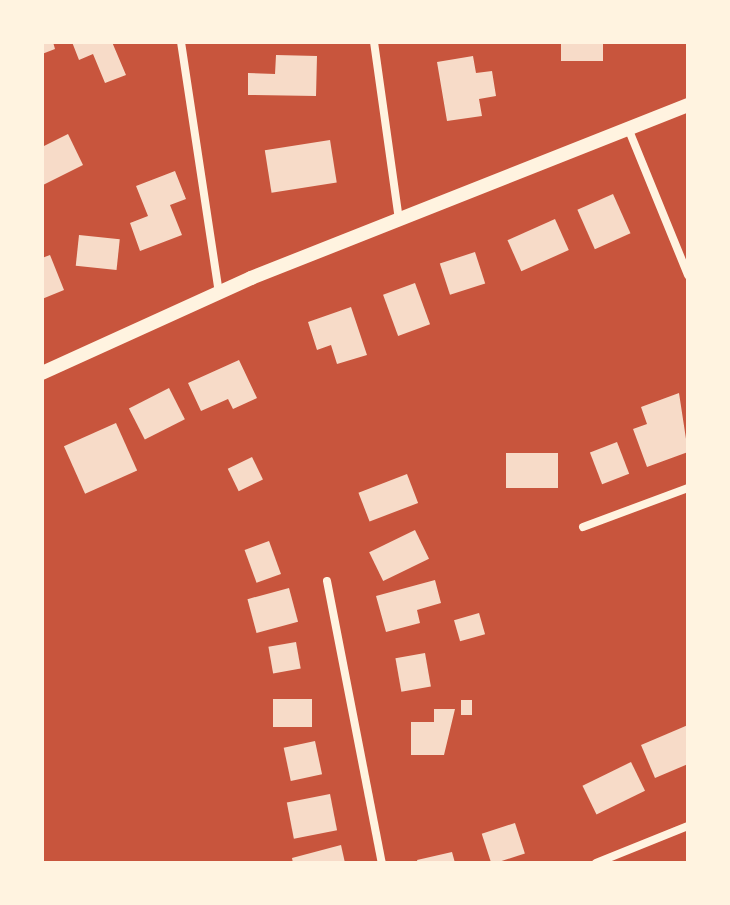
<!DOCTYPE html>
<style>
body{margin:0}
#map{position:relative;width:730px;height:905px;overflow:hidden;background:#c8553d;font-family:"PT Sans Narrow",sans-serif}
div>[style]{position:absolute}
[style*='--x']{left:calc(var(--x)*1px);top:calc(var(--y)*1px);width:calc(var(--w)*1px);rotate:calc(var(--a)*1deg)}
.building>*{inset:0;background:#f7dbc8;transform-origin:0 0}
.minor>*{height:8px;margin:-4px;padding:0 4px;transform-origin:4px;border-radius:4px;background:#fff3e0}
.tertiary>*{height:14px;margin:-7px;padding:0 7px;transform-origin:7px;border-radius:7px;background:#fff3e0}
span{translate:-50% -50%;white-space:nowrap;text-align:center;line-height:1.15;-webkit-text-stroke:7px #fff3e0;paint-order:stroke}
.frame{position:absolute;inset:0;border:44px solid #fff3e0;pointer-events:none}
</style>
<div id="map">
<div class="building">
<i style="clip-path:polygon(42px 42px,53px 42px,55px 49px,42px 54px)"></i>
<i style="clip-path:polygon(72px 42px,112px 42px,126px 75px,105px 83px,93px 54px,79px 60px)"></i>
<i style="left:561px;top:42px;width:42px;height:19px"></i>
<i style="clip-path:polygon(276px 55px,317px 56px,316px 96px,248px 95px,248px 73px,275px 74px)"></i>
<i style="clip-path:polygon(473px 56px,476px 73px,492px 71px,496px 96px,479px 99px,482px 116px,447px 121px,437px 62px)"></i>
<i style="clip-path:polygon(68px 134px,83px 165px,43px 185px,42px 147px)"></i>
<i style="left:330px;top:140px;width:43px;height:66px;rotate:81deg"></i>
<i style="clip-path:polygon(175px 171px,186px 199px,170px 205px,182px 235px,140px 251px,130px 223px,148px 216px,136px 186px)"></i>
<i style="left:613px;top:194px;width:43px;height:39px;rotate:66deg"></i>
<i style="left:555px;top:219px;width:34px;height:52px;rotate:66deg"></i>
<i style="left:79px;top:235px;width:41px;height:31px;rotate:6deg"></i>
<i style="left:475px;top:252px;width:33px;height:37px;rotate:72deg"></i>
<i style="clip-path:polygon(50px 255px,64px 290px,42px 299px,42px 258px)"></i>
<i style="left:415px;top:283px;width:44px;height:34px;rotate:70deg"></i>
<i style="clip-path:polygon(351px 307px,367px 355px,337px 364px,331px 345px,317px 350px,308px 322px)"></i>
<i style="clip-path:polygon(239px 360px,257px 398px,233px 409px,228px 399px,201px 411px,188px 383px)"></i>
<i style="left:169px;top:388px;width:35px;height:45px;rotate:63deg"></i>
<i style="clip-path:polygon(679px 393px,688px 452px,647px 467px,633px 429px,647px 424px,641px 407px)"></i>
<i style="left:116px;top:423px;width:52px;height:57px;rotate:66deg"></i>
<i style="left:617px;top:442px;width:34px;height:29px;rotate:69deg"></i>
<i style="left:506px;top:453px;width:52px;height:35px"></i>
<i style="left:252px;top:457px;width:25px;height:27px;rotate:64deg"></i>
<i style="left:407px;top:474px;width:31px;height:52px;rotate:69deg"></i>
<i style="left:415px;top:530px;width:32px;height:51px;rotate:64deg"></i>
<i style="left:269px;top:541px;width:35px;height:26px;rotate:70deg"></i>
<i style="clip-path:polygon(435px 580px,441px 603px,417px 610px,420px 623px,386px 632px,376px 596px)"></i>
<i style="left:289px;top:588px;width:35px;height:43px;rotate:75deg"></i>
<i style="left:479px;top:613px;width:22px;height:26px;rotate:74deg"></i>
<i style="left:296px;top:642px;width:27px;height:28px;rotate:80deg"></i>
<i style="left:425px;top:653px;width:34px;height:30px;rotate:80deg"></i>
<i style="left:273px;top:699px;width:39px;height:28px"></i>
<i style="left:461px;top:700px;width:11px;height:15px"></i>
<i style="clip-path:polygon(434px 709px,455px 709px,444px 755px,411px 755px,411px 722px,434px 722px)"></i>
<i style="clip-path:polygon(688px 725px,688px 764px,655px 778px,641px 745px)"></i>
<i style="left:315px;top:741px;width:34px;height:32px;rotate:78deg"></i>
<i style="left:631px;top:762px;width:32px;height:54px;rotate:64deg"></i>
<i style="left:330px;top:794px;width:37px;height:44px;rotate:79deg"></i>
<i style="left:515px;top:823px;width:32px;height:35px;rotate:72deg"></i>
<i style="clip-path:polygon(341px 845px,345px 863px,293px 863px,292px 858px)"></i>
<i style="clip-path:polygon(452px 852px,455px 863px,418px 863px,417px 860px)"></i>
</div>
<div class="minor">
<i style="--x:181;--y:42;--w:254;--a:81.4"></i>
<i style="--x:374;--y:42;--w:180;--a:82"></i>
<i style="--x:628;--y:128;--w:159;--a:67.8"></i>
<i style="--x:583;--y:527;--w:112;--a:-20.4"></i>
<i style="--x:327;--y:581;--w:287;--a:79"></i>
<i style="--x:596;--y:863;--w:99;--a:-21.9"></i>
</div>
<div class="tertiary">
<i style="--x:42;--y:373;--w:230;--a:-24.4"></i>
<i style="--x:251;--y:278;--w:470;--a:-21.6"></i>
</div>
<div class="frame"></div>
</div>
